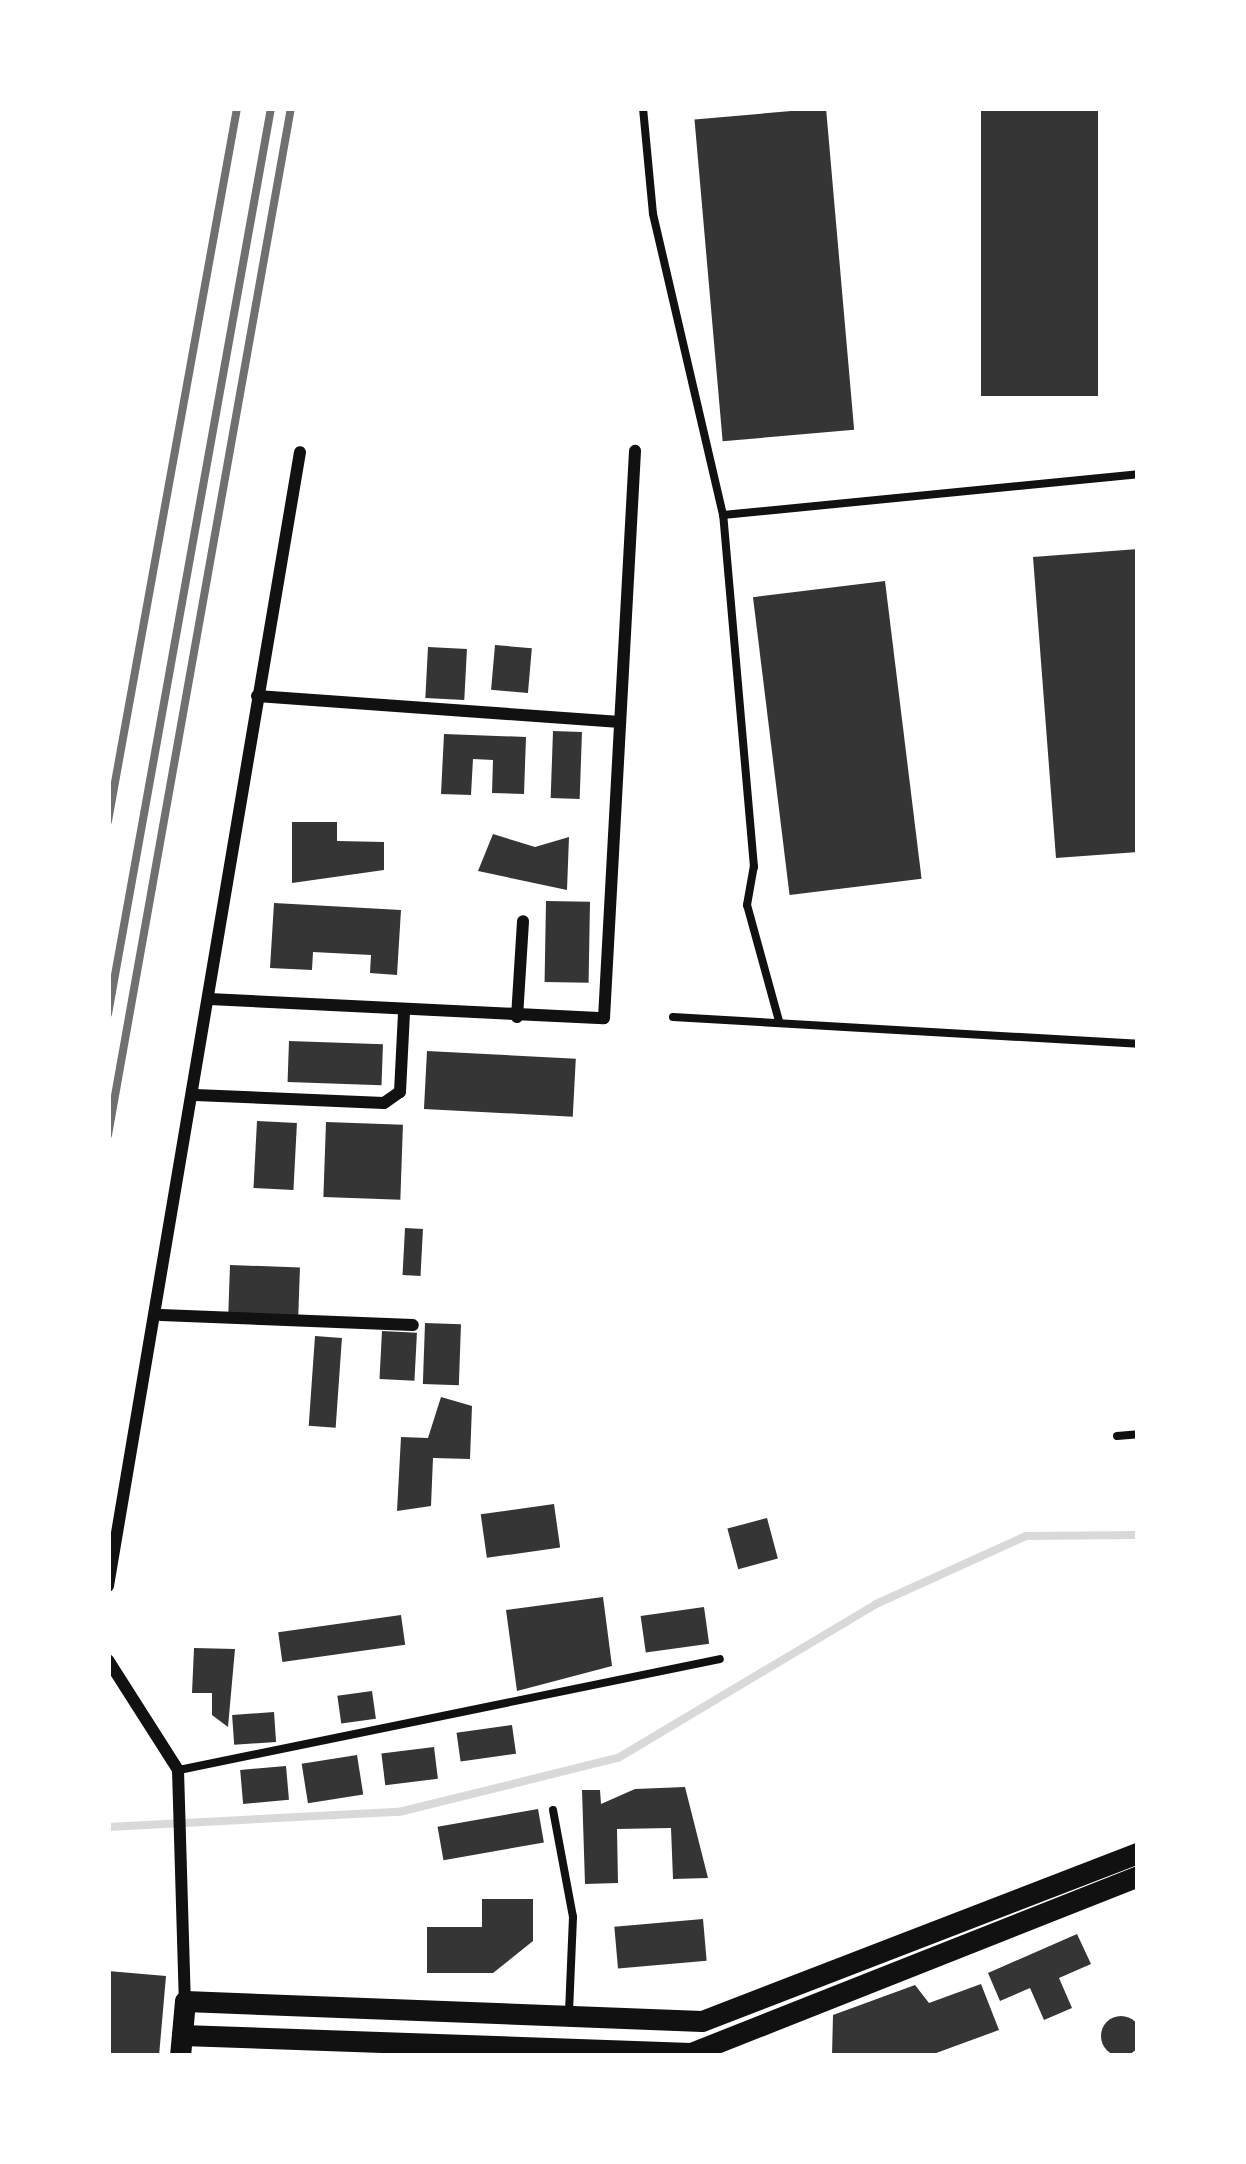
<!DOCTYPE html>
<style>
body{margin:0}
#map{position:relative;width:1246px;height:2164px;overflow:hidden;background:#fff;font-family:Figtree,sans-serif}
div>[style]{position:absolute}
[style*='--x']{left:calc(var(--x)*1px);top:calc(var(--y)*1px);width:calc(var(--w)*1px);rotate:calc(var(--a)*1deg)}
.stream>*{height:8px;margin:-4px;padding:0 4px;transform-origin:4px;border-radius:4px;background:#d9d9d9}
.building>*{inset:0;background:#353535;transform-origin:0 0}
.round{border-radius:50%}
.service>*{height:8px;margin:-4px;padding:0 4px;transform-origin:4px;border-radius:4px;background:#111}
.minor>*{height:12px;margin:-6px;padding:0 6px;transform-origin:6px;border-radius:6px;background:#111}
.secondary>*{height:21px;margin:-10.5px;padding:0 10.5px;transform-origin:10.5px;border-radius:10.5px;background:#111}
.rail>*{height:8px;margin:-4px;padding:0 4px;transform-origin:4px;border-radius:4px;background:#707070}
span{translate:-50% -50%;white-space:nowrap;text-align:center;line-height:1.15;-webkit-text-stroke:10px #fff;paint-order:stroke}
.frame{position:absolute;inset:0;border:111px solid #fff;pointer-events:none}
</style>
<div id="map">
<div class="stream">
<i style="--x:108;--y:1827;--w:291;--a:-3"></i>
<i style="--x:399;--y:1812;--w:226;--a:-13.9"></i>
<i style="--x:618;--y:1758;--w:300;--a:-30.8"></i>
<i style="--x:876;--y:1604;--w:165;--a:-24.4"></i>
<i style="--x:1026;--y:1536;--w:112;--a:-0.5"></i>
</div>
<div class="building">
<i style="left:826px;top:108px;width:323px;height:132px;rotate:85deg"></i>
<i style="left:981px;top:108px;width:117px;height:288px"></i>
<i style="clip-path:polygon(1138px 549px,1138px 852px,1056px 858px,1033px 557px)"></i>
<i style="left:885px;top:581px;width:300px;height:133px;rotate:83deg"></i>
<i style="left:495px;top:645px;width:37px;height:45px;rotate:5deg"></i>
<i style="left:428px;top:647px;width:39px;height:51px;rotate:3deg"></i>
<i style="left:553px;top:731px;width:29px;height:67px;rotate:2deg"></i>
<i style="clip-path:polygon(444px 734px,526px 737px,524px 794px,492px 793px,493px 760px,473px 759px,471px 795px,441px 794px)"></i>
<i style="clip-path:polygon(292px 822px,337px 822px,337px 841px,384px 842px,384px 870px,292px 883px)"></i>
<i style="clip-path:polygon(493px 834px,535px 847px,569px 837px,567px 890px,478px 871px)"></i>
<i style="left:546px;top:901px;width:44px;height:81px;rotate:1deg"></i>
<i style="clip-path:polygon(274px 903px,401px 910px,397px 975px,370px 973px,371px 955px,313px 952px,312px 970px,270px 968px)"></i>
<i style="left:289px;top:1041px;width:94px;height:41px;rotate:2deg"></i>
<i style="left:427px;top:1051px;width:149px;height:58px;rotate:3deg"></i>
<i style="left:257px;top:1121px;width:40px;height:67px;rotate:3deg"></i>
<i style="left:326px;top:1122px;width:77px;height:75px;rotate:2deg"></i>
<i style="left:405px;top:1228px;width:18px;height:47px;rotate:3deg"></i>
<i style="left:230px;top:1265px;width:70px;height:51px;rotate:2deg"></i>
<i style="left:425px;top:1323px;width:36px;height:61px;rotate:2deg"></i>
<i style="left:382px;top:1331px;width:35px;height:48px;rotate:3deg"></i>
<i style="left:315px;top:1336px;width:27px;height:90px;rotate:4deg"></i>
<i style="clip-path:polygon(441px 1397px,472px 1406px,470px 1459px,433px 1458px,431px 1506px,397px 1511px,401px 1437px,428px 1438px)"></i>
<i style="left:554px;top:1504px;width:44px;height:74px;rotate:82deg"></i>
<i style="left:767px;top:1518px;width:42px;height:41px;rotate:75deg"></i>
<i style="clip-path:polygon(603px 1597px,612px 1666px,517px 1691px,506px 1610px)"></i>
<i style="left:704px;top:1607px;width:37px;height:64px;rotate:82deg"></i>
<i style="left:401px;top:1615px;width:30px;height:124px;rotate:82deg"></i>
<i style="clip-path:polygon(194px 1648px,235px 1649px,228px 1727px,212px 1715px,212px 1693px,192px 1693px)"></i>
<i style="left:372px;top:1691px;width:28px;height:35px;rotate:82deg"></i>
<i style="left:274px;top:1712px;width:30px;height:42px;rotate:86deg"></i>
<i style="left:512px;top:1725px;width:29px;height:56px;rotate:82deg"></i>
<i style="left:434px;top:1747px;width:32px;height:53px;rotate:83deg"></i>
<i style="left:357px;top:1755px;width:40px;height:56px;rotate:81deg"></i>
<i style="left:286px;top:1766px;width:34px;height:46px;rotate:85deg"></i>
<i style="clip-path:polygon(685px 1787px,708px 1878px,673px 1879px,671px 1828px,617px 1829px,618px 1883px,585px 1884px,582px 1790px,600px 1790px,601px 1804px,635px 1789px)"></i>
<i style="left:538px;top:1809px;width:34px;height:102px;rotate:80deg"></i>
<i style="clip-path:polygon(482px 1899px,533px 1899px,533px 1941px,493px 1973px,427px 1973px,427px 1927px,482px 1927px)"></i>
<i style="left:703px;top:1919px;width:42px;height:89px;rotate:85deg"></i>
<i style="clip-path:polygon(1077px 1934px,1091px 1964px,1059px 1978px,1072px 2008px,1044px 2020px,1030px 1988px,1000px 2001px,988px 1973px)"></i>
<i style="clip-path:polygon(108px 1971px,166px 1976px,159px 2056px,108px 2056px)"></i>
<i style="clip-path:polygon(981px 1984px,999px 2030px,928px 2056px,832px 2056px,833px 2015px,915px 1985px,929px 2003px)"></i>
<i class="round" style="left:1101px;top:2016px;width:40px;height:40px"></i>
</div>
<div class="service">
<i style="--x:643;--y:108;--w:106;--a:84.6"></i>
<i style="--x:653;--y:214;--w:309;--a:76.9"></i>
<i style="--x:673;--y:1017;--w:466;--a:3.3"></i>
<i style="--x:779;--y:1021;--w:120;--a:-105.4"></i>
<i style="--x:747;--y:905;--w:39;--a:-80"></i>
<i style="--x:754;--y:867;--w:353;--a:-95"></i>
<i style="--x:723;--y:515;--w:417;--a:-5.6"></i>
<i style="--x:1117;--y:1436;--w:21;--a:-5"></i>
<i style="--x:179;--y:1770;--w:552;--a:-11.59"></i>
<i style="--x:553;--y:1810;--w:109;--a:79.4"></i>
<i style="--x:573;--y:1917;--w:96;--a:92.4"></i>
</div>
<div class="minor">
<i style="--x:257;--y:696;--w:364;--a:4.1"></i>
<i style="--x:209;--y:999;--w:395;--a:2.8"></i>
<i style="--x:604;--y:1018;--w:568;--a:-86.87"></i>
<i style="--x:517;--y:1017;--w:96;--a:-86.4"></i>
<i style="--x:195;--y:1095;--w:189;--a:2.4"></i>
<i style="--x:384;--y:1103;--w:19;--a:-35"></i>
<i style="--x:400;--y:1092;--w:80;--a:-87.1"></i>
<i style="--x:161;--y:1315;--w:252;--a:2.3"></i>
<i style="--x:108;--y:1586;--w:1150;--a:-80.39"></i>
<i style="--x:108;--y:1660;--w:130;--a:57.5"></i>
<i style="--x:178;--y:1770;--w:231;--a:88.3"></i>
</div>
<div class="secondary">
<i style="--x:182;--y:2035;--w:509;--a:2.03"></i>
<i style="--x:691;--y:2053;--w:481;--a:-21.6"></i>
<i style="--x:180;--y:2056;--w:55;--a:-84.8"></i>
<i style="--x:185;--y:2001;--w:517;--a:2.22"></i>
<i style="--x:702;--y:2021;--w:467;--a:-21.1"></i>
</div>
<div class="rail">
<i style="--x:108;--y:821;--w:725;--a:-79.74"></i>
<i style="--x:108;--y:1014;--w:921;--a:-79.8"></i>
<i style="--x:108;--y:1135;--w:1043;--a:-79.9"></i>
</div>
<div class="frame"></div>
</div>
